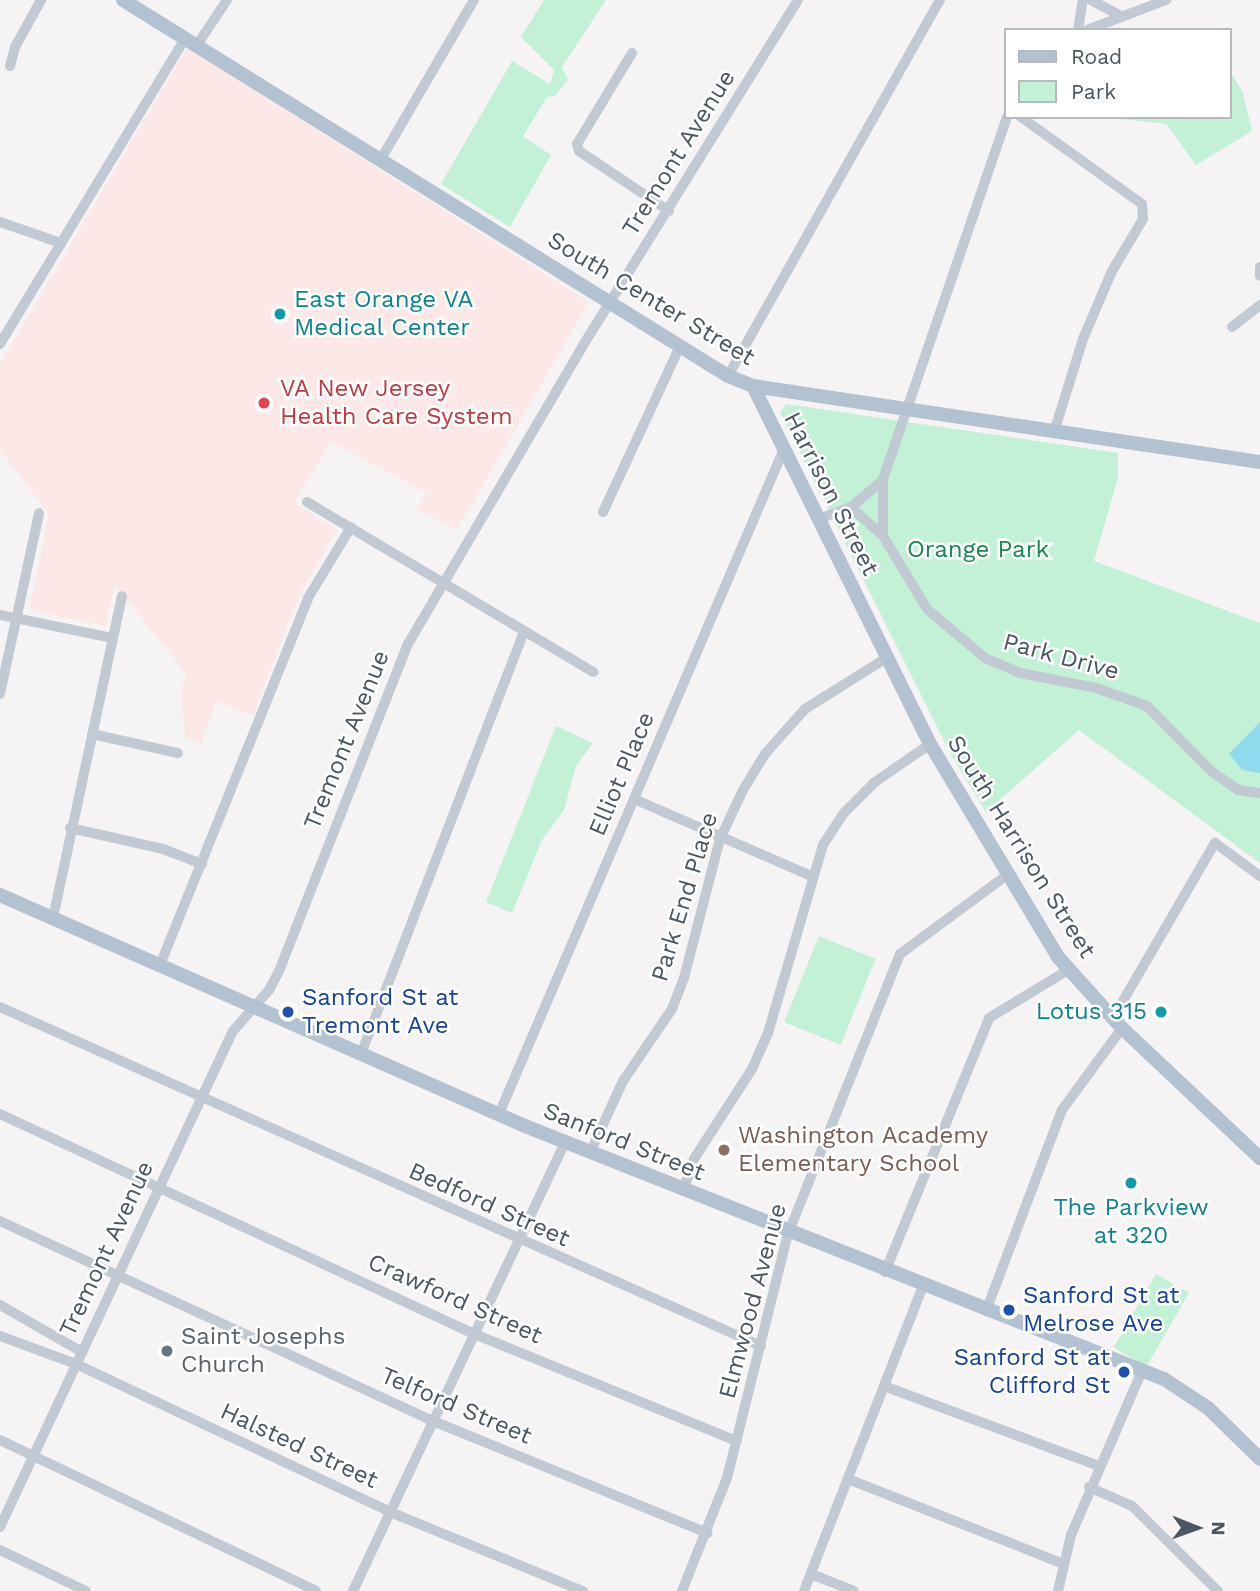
<!DOCTYPE html>
<style>
body{margin:0}
#map{position:relative;width:1260px;height:1591px;overflow:hidden;background:#f5f3f3;font-family:"Work Sans",sans-serif}
div>[style]{position:absolute}
[style*='--x']{left:calc(var(--x)*1px);top:calc(var(--y)*1px);width:calc(var(--w)*1px);rotate:calc(var(--a)*1deg)}
.medical>*{inset:0;background:#fce8e6}
.green>*{inset:0;background:#c3f1d5;transform-origin:0 0}
.water>*{inset:0;background:#90daee}
.minor>*{height:10px;margin:-5px;padding:0 5px;transform-origin:5px;border-radius:5px;background:#c1cad2}
.major>*{height:14px;margin:-7px;padding:0 7px;transform-origin:7px;border-radius:7px;background:#b3c2d1}
.dots>*{width:19px;height:19px;translate:-50% -50%;box-sizing:border-box;border:4px solid #fff;border-radius:50%}
span{translate:-50% -50%;white-space:nowrap;text-align:center;line-height:1.15;-webkit-text-stroke:5px #fff;paint-order:stroke}
.street-label{font-size:24px;color:#4a5661}
.culture-label{font-size:24px;color:#0d838f}
.left{translate:0 -50%;text-align:left}
.right{translate:-100% -50%;text-align:right}
.health-label{font-size:24px;color:#be3a42}
.park-label{font-size:24px;color:#17864f}
.transit-label{font-size:24px;color:#164399}
.education-label{font-size:24px;color:#785e54}
.worship-label{font-size:24px;color:#5b616d}
.legend{position:absolute;left:1004px;top:28px;width:228px;height:91px;box-sizing:border-box;background:#fff;border:2px solid #b7bbc0;margin:0;padding:9px 12px;list-style:none;font-size:21px;color:#4a5661}
.legend li{display:flex;align-items:center;gap:14px;height:35px}
.legend b{width:35px;border:2px solid #b7bbc0}
.north{position:absolute;left:1162px;top:1493px;width:70px;height:70px;-webkit-text-stroke:5px #fff;paint-order:stroke;rotate:91deg;font-size:19px;font-weight:700;line-height:28px;text-align:center;color:#4a5661}
.north::after{content:'';display:block;margin:auto;width:24px;height:32px;background:#4a5661;clip-path:polygon(50% 0,100% 100%,50% 72%,0 100%)}
</style>
<div id="map">
<div class="medical">
<i style="clip-path:polygon(187px 48px,589px 302px,457px 530px,416px 509px,427px 493px,331px 442px,294px 503px,337px 530px,299px 595px,253px 716px,216px 701px,201px 743px,185px 738px,181px 688px,187px 675px,115px 585px,105px 626px,29px 610px,49px 514px,0 450px,0 364px)"></i>
</div>
<div class="green">
<i style="clip-path:polygon(544px 0,606px 0,562px 67px,568px 80px,555px 96px,547px 97px,523px 136px,551px 155px,510px 227px,441px 184px,512px 61px,550px 84px,554px 70px,521px 37px)"></i>
<i style="clip-path:polygon(1230px 71px,1243px 93px,1252px 131px,1196px 165px,1166px 124px,1111px 118px,1230px 117px)"></i>
<i style="clip-path:polygon(786px 404px,1118px 453px,1118px 478px,1094px 561px,1260px 623px,1260px 863px,1079px 730px,986px 812px,950px 753px,780px 413px)"></i>
<i style="clip-path:polygon(556px 726px,593px 743px,576px 766px,564px 810px,542px 840px,512px 913px,486px 902px)"></i>
<i style="left:819px;top:936px;width:61px;height:93px;rotate:22deg"></i>
<i style="left:1156px;top:1274px;width:38px;height:85px;rotate:30deg"></i>
</div>
<div class="water">
<i style="clip-path:polygon(1260px 722px,1260px 773px,1242px 770px,1229px 754px)"></i>
</div>
<div class="minor">
<i style="--x:1091;--y:0;--w:34;--a:28"></i>
<i style="--x:1078;--y:30;--w:30;--a:-81"></i>
<i style="--x:1087;--y:30;--w:85;--a:-20.8"></i>
<i style="--x:197;--y:45;--w:54;--a:-56.3"></i>
<i style="--x:632;--y:53;--w:106;--a:121.1"></i>
<i style="--x:577;--y:144;--w:7;--a:74"></i>
<i style="--x:579;--y:151;--w:108;--a:33.7"></i>
<i style="--x:10;--y:66;--w:20;--a:-75"></i>
<i style="--x:15;--y:47;--w:54;--a:-61"></i>
<i style="--x:1007;--y:117;--w:384;--a:108.9"></i>
<i style="--x:883;--y:480;--w:56;--a:90"></i>
<i style="--x:883;--y:536;--w:85;--a:58.9"></i>
<i style="--x:927;--y:609;--w:76;--a:40.2"></i>
<i style="--x:985;--y:658;--w:38;--a:23"></i>
<i style="--x:1020;--y:673;--w:77;--a:11.2"></i>
<i style="--x:1096;--y:688;--w:54;--a:19.4"></i>
<i style="--x:1147;--y:706;--w:91;--a:45.4"></i>
<i style="--x:1211;--y:771;--w:33;--a:35"></i>
<i style="--x:1238;--y:790;--w:22;--a:8"></i>
<i style="--x:1021;--y:117;--w:149;--a:35.7"></i>
<i style="--x:1142;--y:204;--w:15;--a:86"></i>
<i style="--x:1143;--y:219;--w:61;--a:120.8"></i>
<i style="--x:1112;--y:271;--w:74;--a:113.1"></i>
<i style="--x:1083;--y:339;--w:94;--a:107.3"></i>
<i style="--x:381;--y:159;--w:184;--a:-59.7"></i>
<i style="--x:0;--y:222;--w:65;--a:19"></i>
<i style="--x:1260;--y:267;--w:9;--a:90"></i>
<i style="--x:1232;--y:327;--w:36;--a:-38"></i>
<i style="--x:0;--y:344;--w:358;--a:-58.8"></i>
<i style="--x:728;--y:376;--w:432;--a:-60.6"></i>
<i style="--x:307;--y:502;--w:333;--a:30.7"></i>
<i style="--x:851;--y:507;--w:43;--a:42.2"></i>
<i style="--x:603;--y:512;--w:183;--a:-65.1"></i>
<i style="--x:819;--y:519;--w:34;--a:-21"></i>
<i style="--x:851;--y:507;--w:42;--a:-40.2"></i>
<i style="--x:0;--y:615;--w:114;--a:11.6"></i>
<i style="--x:0;--y:694;--w:185;--a:-77.8"></i>
<i style="--x:92;--y:734;--w:88;--a:12.5"></i>
<i style="--x:634;--y:799;--w:193;--a:23.5"></i>
<i style="--x:70;--y:828;--w:95;--a:12.7"></i>
<i style="--x:163;--y:849;--w:42;--a:21"></i>
<i style="--x:53;--y:918;--w:329;--a:-77.9"></i>
<i style="--x:160;--y:965;--w:396;--a:-68"></i>
<i style="--x:308;--y:598;--w:83;--a:-58.8"></i>
<i style="--x:0;--y:1007;--w:833;--a:24.01"></i>
<i style="--x:1113;--y:1018;--w:203;--a:-59.8"></i>
<i style="--x:1215;--y:843;--w:56;--a:36.3"></i>
<i style="--x:361;--y:1054;--w:452;--a:-68.9"></i>
<i style="--x:0;--y:1114;--w:520;--a:24.89"></i>
<i style="--x:472;--y:1333;--w:286;--a:22.2"></i>
<i style="--x:499;--y:1114;--w:721;--a:-66.81"></i>
<i style="--x:590;--y:1153;--w:79;--a:-65.4"></i>
<i style="--x:623;--y:1081;--w:87;--a:-55.8"></i>
<i style="--x:672;--y:1009;--w:33;--a:-69"></i>
<i style="--x:684;--y:978;--w:144;--a:-75.5"></i>
<i style="--x:720;--y:839;--w:54;--a:-64.9"></i>
<i style="--x:743;--y:790;--w:42;--a:-58.6"></i>
<i style="--x:765;--y:754;--w:60;--a:-48.4"></i>
<i style="--x:805;--y:709;--w:98;--a:-32.1"></i>
<i style="--x:683;--y:1191;--w:34;--a:-71"></i>
<i style="--x:694;--y:1159;--w:107;--a:-57.2"></i>
<i style="--x:752;--y:1069;--w:39;--a:-66"></i>
<i style="--x:768;--y:1033;--w:196;--a:-73.7"></i>
<i style="--x:823;--y:845;--w:38;--a:-57"></i>
<i style="--x:844;--y:813;--w:44;--a:-45"></i>
<i style="--x:875;--y:782;--w:67;--a:-34.6"></i>
<i style="--x:0;--y:1221;--w:472;--a:24.8"></i>
<i style="--x:428;--y:1419;--w:302;--a:22.2"></i>
<i style="--x:885;--y:1272;--w:274;--a:-67.7"></i>
<i style="--x:989;--y:1018;--w:92;--a:-31.3"></i>
<i style="--x:0;--y:1305;--w:95;--a:29.8"></i>
<i style="--x:986;--y:1311;--w:215;--a:-69.3"></i>
<i style="--x:1062;--y:1110;--w:102;--a:-53.8"></i>
<i style="--x:0;--y:1336;--w:81;--a:20.2"></i>
<i style="--x:76;--y:1364;--w:347;--a:25.2"></i>
<i style="--x:390;--y:1512;--w:209;--a:22.3"></i>
<i style="--x:884;--y:1386;--w:229;--a:20.4"></i>
<i style="--x:0;--y:1440;--w:350;--a:25.5"></i>
<i style="--x:848;--y:1479;--w:232;--a:21.5"></i>
<i style="--x:1089;--y:1487;--w:47;--a:23.8"></i>
<i style="--x:1132;--y:1506;--w:121;--a:44.7"></i>
<i style="--x:0;--y:1527;--w:548;--a:-64.84"></i>
<i style="--x:233;--y:1031;--w:55;--a:-48.7"></i>
<i style="--x:269;--y:990;--w:21;--a:-62"></i>
<i style="--x:279;--y:971;--w:352;--a:-68.5"></i>
<i style="--x:408;--y:644;--w:344;--a:-59.6"></i>
<i style="--x:582;--y:347;--w:409;--a:-58.1"></i>
<i style="--x:0;--y:1550;--w:95;--a:25.5"></i>
<i style="--x:811;--y:1574;--w:46;--a:21.6"></i>
<i style="--x:353;--y:1591;--w:497;--a:-64.7"></i>
<i style="--x:682;--y:1591;--w:122;--a:-68.3"></i>
<i style="--x:727;--y:1478;--w:252;--a:-76"></i>
<i style="--x:788;--y:1234;--w:302;--a:-68.2"></i>
<i style="--x:900;--y:954;--w:133;--a:-36.4"></i>
<i style="--x:804;--y:1591;--w:327;--a:-68.7"></i>
<i style="--x:1058;--y:1591;--w:57;--a:-76.9"></i>
<i style="--x:1071;--y:1535;--w:179;--a:-66.6"></i>
</div>
<div class="major">
<i style="--x:123;--y:0;--w:712;--a:31.86"></i>
<i style="--x:728;--y:376;--w:27;--a:22"></i>
<i style="--x:753;--y:386;--w:513;--a:8.53"></i>
<i style="--x:753;--y:386;--w:399;--a:63.7"></i>
<i style="--x:930;--y:744;--w:249;--a:59"></i>
<i style="--x:1058;--y:957;--w:96;--a:48"></i>
<i style="--x:1122;--y:1028;--w:190;--a:43.3"></i>
<i style="--x:0;--y:895;--w:574;--a:23.75"></i>
<i style="--x:525;--y:1126;--w:687;--a:21.6"></i>
<i style="--x:1164;--y:1379;--w:53;--a:33.4"></i>
<i style="--x:1208;--y:1408;--w:73;--a:44.4"></i>
</div>
<div class="dots">
<i style="left:280px;top:314px;background:#0f9aa8"></i>
<i style="left:264px;top:403px;background:#e0444e"></i>
<i style="left:288px;top:1012px;background:#1a4fb4"></i>
<i style="left:1161px;top:1012px;background:#0f9aa8"></i>
<i style="left:724px;top:1150px;background:#8d6e63"></i>
<i style="left:1131px;top:1183px;background:#0f9aa8"></i>
<i style="left:1009px;top:1310px;background:#1a4fb4"></i>
<i style="left:167px;top:1351px;background:#6b7280"></i>
<i style="left:1124px;top:1372px;background:#1a4fb4"></i>
</div>
<div class="street-label">
<span style="left:679px;top:153px;rotate:-58deg">Tremont Avenue</span>
<span style="left:651px;top:299px;rotate:31deg">South Center Street</span>
<span style="left:831px;top:494px;rotate:63deg">Harrison Street</span>
<span style="left:1061px;top:657px;rotate:15deg">Park Drive</span>
<span style="left:347px;top:740px;rotate:-68deg">Tremont Avenue</span>
<span style="left:622px;top:774px;rotate:-67deg">Elliot Place</span>
<span style="left:1021px;top:847px;rotate:58deg">South Harrison Street</span>
<span style="left:685px;top:897px;rotate:-73deg">Park End Place</span>
<span style="left:624px;top:1142px;rotate:22deg">Sanford Street</span>
<span style="left:489px;top:1205px;rotate:24deg">Bedford Street</span>
<span style="left:107px;top:1249px;rotate:-65deg">Tremont Avenue</span>
<span style="left:455px;top:1299px;rotate:24deg">Crawford Street</span>
<span style="left:753px;top:1301px;rotate:-75deg">Elmwood Avenue</span>
<span style="left:456px;top:1406px;rotate:23deg">Telford Street</span>
<span style="left:299px;top:1446px;rotate:25deg">Halsted Street</span>
</div>
<div class="culture-label">
<span class="left" style="left:294px;top:314px">East Orange VA<br>Medical Center</span>
<span class="right" style="left:1147px;top:1012px">Lotus 315</span>
<span style="left:1131px;top:1222px">The Parkview<br>at 320</span>
</div>
<div class="health-label">
<span class="left" style="left:280px;top:403px">VA New Jersey<br>Health Care System</span>
</div>
<div class="park-label">
<span style="left:978px;top:550px">Orange Park</span>
</div>
<div class="transit-label">
<span class="left" style="left:302px;top:1012px">Sanford St at<br>Tremont Ave</span>
<span class="left" style="left:1023px;top:1310px">Sanford St at<br>Melrose Ave</span>
<span class="right" style="left:1110px;top:1372px">Sanford St at<br>Clifford St</span>
</div>
<div class="education-label">
<span class="left" style="left:738px;top:1150px">Washington Academy<br>Elementary School</span>
</div>
<div class="worship-label">
<span class="left" style="left:181px;top:1351px">Saint Josephs<br>Church</span>
</div>
<ul class="legend">
<li><b style="height:9px;background:#b3c2d1"></b>Road</li>
<li><b style="height:19px;background:#c3f1d5"></b>Park</li>
</ul>
<div class="north">N</div>
</div>
